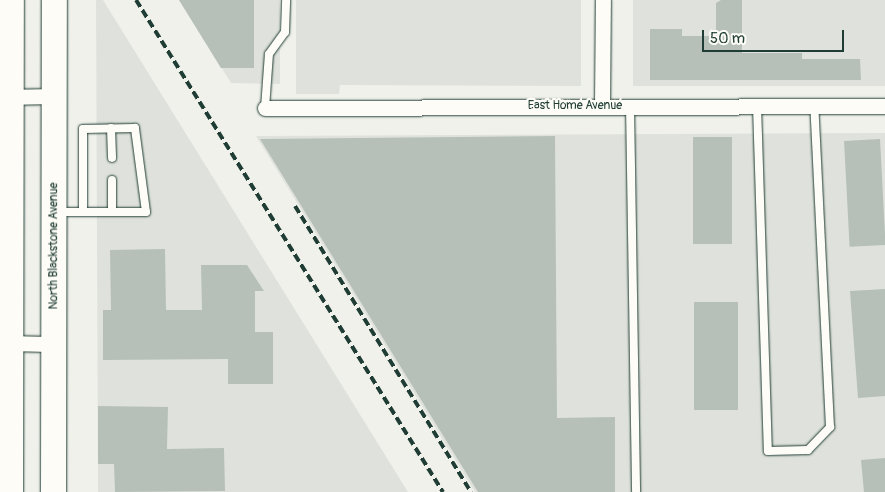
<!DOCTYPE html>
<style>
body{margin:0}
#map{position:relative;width:885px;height:492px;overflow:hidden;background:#f0f1eb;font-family:Pangolin,sans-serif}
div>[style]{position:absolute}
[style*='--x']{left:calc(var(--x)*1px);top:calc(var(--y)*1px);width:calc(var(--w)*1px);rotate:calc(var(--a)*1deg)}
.built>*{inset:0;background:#dfe2dc;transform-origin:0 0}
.building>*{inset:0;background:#b6bfb8;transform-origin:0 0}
.roads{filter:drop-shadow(0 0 1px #1f3d34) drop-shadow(0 0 1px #1f3d34)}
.service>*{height:8px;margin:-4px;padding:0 4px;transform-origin:4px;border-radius:4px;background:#fdfcf7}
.minor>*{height:15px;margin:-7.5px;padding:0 7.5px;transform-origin:7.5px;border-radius:7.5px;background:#fdfcf7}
.primary>*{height:25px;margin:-12.5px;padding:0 12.5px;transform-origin:12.5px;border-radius:12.5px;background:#fdfcf7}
.rail>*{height:4px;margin-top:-2px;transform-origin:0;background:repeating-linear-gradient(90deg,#1f3d34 0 8px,transparent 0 12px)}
span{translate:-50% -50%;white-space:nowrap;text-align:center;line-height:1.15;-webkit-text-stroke:4.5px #fdfcf7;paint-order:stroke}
.street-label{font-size:12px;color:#1f3d34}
.scale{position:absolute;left:702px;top:30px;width:142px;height:22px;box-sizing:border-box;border:2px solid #1f3d34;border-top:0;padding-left:6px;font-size:15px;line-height:18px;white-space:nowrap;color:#1f3d34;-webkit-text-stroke:4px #fdfcf7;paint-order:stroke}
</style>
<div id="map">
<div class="built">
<i style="clip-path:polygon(96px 0,103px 0,408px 492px,98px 492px)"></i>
<i style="clip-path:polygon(179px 0,280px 0,280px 84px,231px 83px)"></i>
<i style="clip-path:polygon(296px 0,581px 0,581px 86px,340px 85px,339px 94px,296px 94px)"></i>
<i style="left:633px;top:0;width:252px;height:86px"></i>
<i style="clip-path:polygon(885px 133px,885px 492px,475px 492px,256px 136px)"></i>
</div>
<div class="building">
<i style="clip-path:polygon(179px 0,254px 0,254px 68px,221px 68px)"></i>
<i style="clip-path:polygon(721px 0,742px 0,742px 53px,802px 53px,802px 59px,860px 59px,861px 80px,650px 80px,650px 29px,682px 29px,682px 36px,716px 36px,716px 3px)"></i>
<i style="clip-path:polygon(555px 136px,557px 418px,615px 417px,615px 492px,478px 492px,260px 139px)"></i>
<i style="left:732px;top:137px;width:107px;height:39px;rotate:90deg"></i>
<i style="left:880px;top:139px;width:106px;height:36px;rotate:87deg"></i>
<i style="clip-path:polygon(165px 249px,166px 310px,202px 310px,201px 265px,247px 265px,264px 291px,255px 291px,255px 332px,273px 332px,273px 384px,228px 384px,228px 359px,103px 360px,103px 310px,111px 310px,110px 250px)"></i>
<i style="clip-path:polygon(885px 289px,885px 396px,858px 398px,850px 291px)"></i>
<i style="left:694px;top:302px;width:44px;height:108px"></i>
<i style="clip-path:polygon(98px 406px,168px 407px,167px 449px,224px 448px,225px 491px,115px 492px,114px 464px,98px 464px)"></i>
<i style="clip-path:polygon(885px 458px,885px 492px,864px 492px,861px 460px)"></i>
</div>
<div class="roads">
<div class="service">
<i style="--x:630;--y:105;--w:387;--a:89.1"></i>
<i style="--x:757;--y:105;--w:346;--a:88.2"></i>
<i style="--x:768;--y:451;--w:40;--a:-1.4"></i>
<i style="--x:808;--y:450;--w:32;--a:-46"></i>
<i style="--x:830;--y:427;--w:323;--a:-92.8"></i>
<i style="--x:265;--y:108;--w:54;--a:-85.8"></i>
<i style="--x:269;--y:54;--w:27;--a:-54"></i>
<i style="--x:285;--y:32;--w:32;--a:-88"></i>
<i style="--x:111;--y:128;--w:30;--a:88"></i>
<i style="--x:112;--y:180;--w:32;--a:90"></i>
<i style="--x:56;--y:212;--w:90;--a:0"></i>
<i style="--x:146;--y:212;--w:85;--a:-97.5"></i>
<i style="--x:135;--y:128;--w:52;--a:178.9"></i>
<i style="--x:83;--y:129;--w:83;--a:90"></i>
</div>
<div class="minor">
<i style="--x:4;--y:97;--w:50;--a:-1.1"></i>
<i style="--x:602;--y:105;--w:105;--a:-89.5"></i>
<i style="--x:265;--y:108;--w:620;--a:-0.18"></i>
<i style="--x:4;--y:343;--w:49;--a:1.2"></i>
</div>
<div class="primary">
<i style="--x:10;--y:492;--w:492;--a:-89.9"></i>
<i style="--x:53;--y:492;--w:492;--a:-89.9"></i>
</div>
</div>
<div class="rail">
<i style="--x:136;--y:0;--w:580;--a:58.04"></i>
<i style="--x:295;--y:206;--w:336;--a:58.4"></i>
</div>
<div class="street-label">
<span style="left:575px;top:106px">East Home Avenue</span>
<span style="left:54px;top:246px;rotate:-90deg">North Blackstone Avenue</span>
</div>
<div class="scale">50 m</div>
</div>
